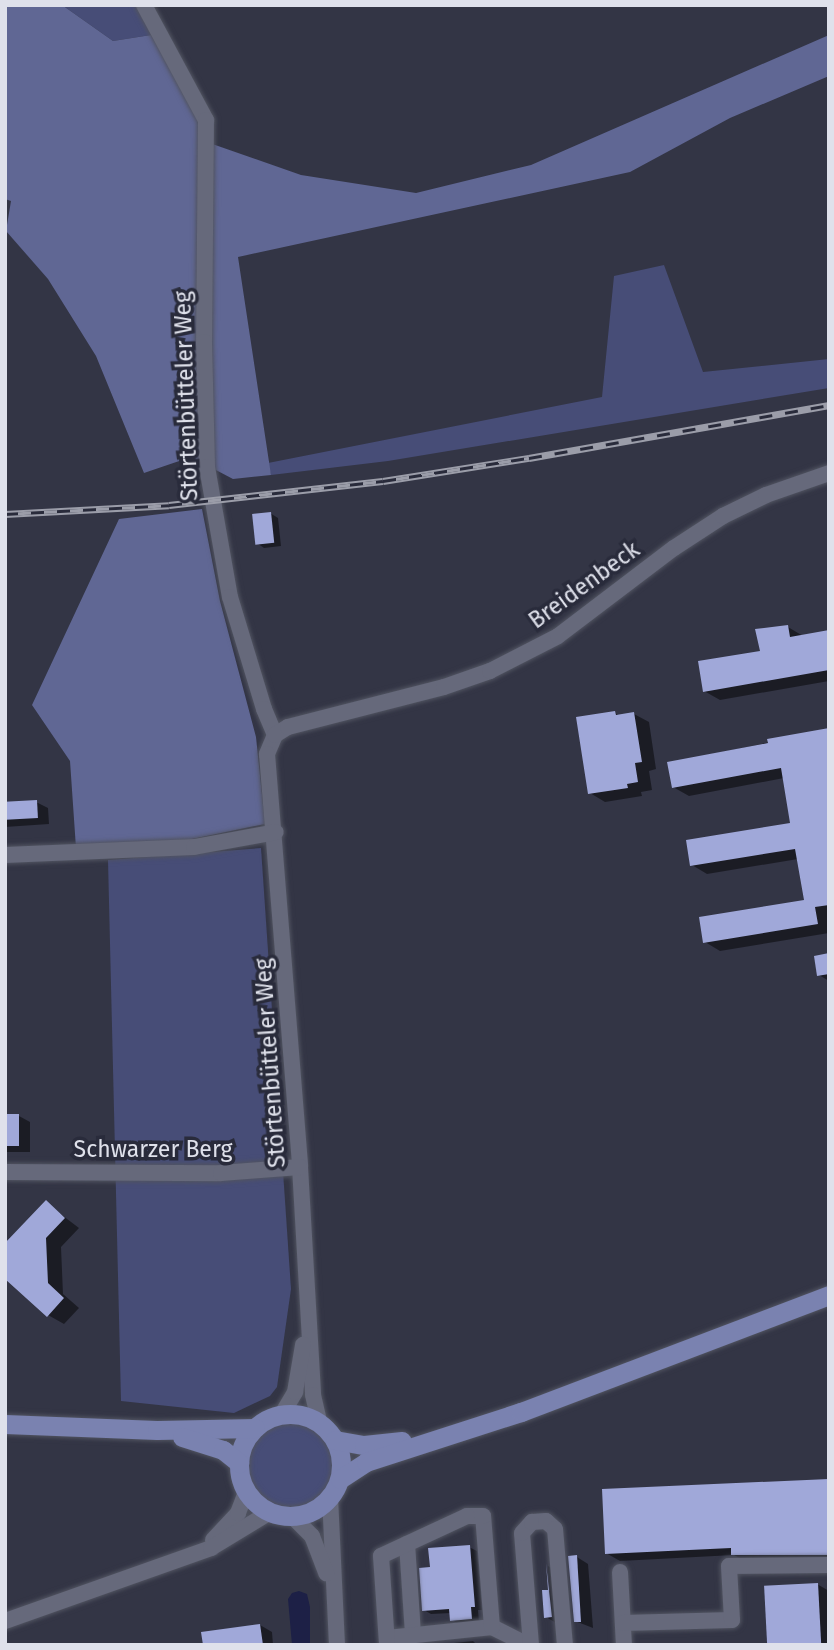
<!DOCTYPE html>
<meta charset="utf-8">
<style>
body{margin:0}
#map{position:relative;width:834px;height:1650px;overflow:hidden;background:#333545;font-family:"Fira Sans",sans-serif}
div>[style]{position:absolute}
[style*='--x']{left:calc(var(--x)*1px);top:calc(var(--y)*1px);width:calc(var(--w)*1px);rotate:calc(var(--a)*1deg)}
.green>*{inset:0;background:#474d77}
.round{border-radius:50%}
.forest>*{inset:0;background:#606794}
.water>*{inset:0;background:#1d2046}
.shadow>*{inset:0;background:#0007}
.building>*{inset:0;background:#a0a8d9;transform-origin:0 0}
.roads{filter:drop-shadow(0 0 2px #515461) drop-shadow(0 0 2px #515461)}
.minor>*{height:16px;margin:-8px;padding:0 8px;transform-origin:8px;border-radius:8px;background:#66697b}
.major>*{height:19px;margin:-9.5px;padding:0 9.5px;transform-origin:9.5px;border-radius:9.5px;background:#7a82b0}
.major>.ring{margin:-9.5px;padding:0;box-sizing:content-box;background:none;border:19px solid #7a82b0;border-radius:50%}
.rail>*{height:7px;margin-top:-3.5px;transform-origin:0;background:repeating-linear-gradient(90deg,#292b3b 0 13px,#9b9da9 0 26px);box-sizing:border-box;border-block:2px solid #9b9da9}
span{translate:-50% -50%;white-space:nowrap;text-align:center;line-height:1.15;-webkit-text-stroke:7px #292b3b;paint-order:stroke}
.street-label{font-size:23px;color:#dfe1eb}
.frame{position:absolute;inset:0;border:7px solid #dfe1eb;pointer-events:none}
</style>
<div id="map">
<div class="green">
<i style="clip-path:polygon(62px 5px,135px 5px,151px 35px,113px 41px)"></i>
<i style="clip-path:polygon(664px 265px,703px 372px,829px 359px,829px 388px,388px 461px,271px 475px,268px 463px,602px 397px,614px 276px)"></i>
<i style="clip-path:polygon(261px 848px,291px 1289px,277px 1387px,270px 1396px,234px 1413px,121px 1401px,108px 860px)"></i>
<i class="round" style="left:246px;top:1421px;width:88px;height:88px"></i>
</div>
<div class="forest">
<i style="clip-path:polygon(5px 5px,62px 5px,113px 41px,151px 35px,199px 120px,198px 139px,301px 175px,416px 193px,531px 165px,829px 35px,829px 76px,730px 118px,630px 172px,238px 257px,271px 475px,233px 479px,191px 457px,144px 473px,96px 356px,48px 279px,6px 231px,11px 201px,5px 199px)"></i>
<i style="clip-path:polygon(202px 509px,220px 601px,256px 737px,265px 824px,192px 839px,76px 848px,70px 761px,32px 705px,119px 519px)"></i>
</div>
<div class="water">
<i style="clip-path:polygon(299px 1591px,307px 1594px,310px 1607px,310px 1645px,292px 1645px,288px 1599px,292px 1593px)"></i>
</div>
<div class="shadow">
<i style="clip-path:polygon(270px 513px,278px 518px,281px 546px,264px 548px,257px 543px)"></i>
<i style="clip-path:polygon(788px 627px,803px 636px,829px 632px,829px 681px,720px 700px,704px 691px,762px 652px)"></i>
<i style="clip-path:polygon(615px 713px,620px 716px,634px 714px,649px 722px,656px 769px,649px 771px,652px 790px,641px 792px,642px 796px,605px 802px,590px 793px)"></i>
<i style="clip-path:polygon(829px 730px,829px 933px,720px 951px,705px 942px,806px 902px,798px 859px,707px 874px,692px 865px,792px 824px,784px 778px,689px 796px,673px 787px,669px 763px)"></i>
<i style="clip-path:polygon(36px 802px,48px 808px,49px 824px,5px 827px,5px 804px)"></i>
<i style="clip-path:polygon(829px 955px,829px 981px,819px 975px)"></i>
<i style="clip-path:polygon(5px 1115px,19px 1116px,30px 1122px,30px 1152px,5px 1152px)"></i>
<i style="clip-path:polygon(46px 1203px,79px 1228px,61px 1247px,63px 1294px,79px 1308px,64px 1324px,48px 1315px,5px 1276px)"></i>
<i style="clip-path:polygon(829px 1480px,829px 1562px,747px 1562px,734px 1555px,620px 1561px,606px 1553px)"></i>
<i style="clip-path:polygon(469px 1547px,477px 1551px,482px 1610px,478px 1610px,479px 1622px,459px 1624px,452px 1620px,451px 1613px,431px 1614px,424px 1610px,432px 1569px)"></i>
<i style="clip-path:polygon(577px 1557px,588px 1564px,593px 1628px,575px 1621px)"></i>
<i style="clip-path:polygon(548px 1566px,558px 1572px,558px 1624px,546px 1617px,544px 1592px,550px 1591px)"></i>
<i style="clip-path:polygon(817px 1584px,829px 1591px,829px 1645px,769px 1645px)"></i>
<i style="clip-path:polygon(260px 1625px,272px 1632px,273px 1645px,205px 1645px)"></i>
<i style="clip-path:polygon(473px 1641px,477px 1645px,454px 1645px,454px 1643px)"></i>
</div>
<div class="building">
<i style="left:271px;top:512px;width:31px;height:19px;rotate:84deg"></i>
<i style="clip-path:polygon(788px 625px,790px 637px,829px 630px,829px 670px,703px 692px,698px 661px,760px 651px,755px 629px)"></i>
<i style="clip-path:polygon(615px 711px,616px 715px,634px 712px,642px 762px,635px 763px,638px 782px,627px 784px,628px 788px,588px 794px,576px 717px)"></i>
<i style="clip-path:polygon(829px 728px,829px 905px,815px 907px,818px 924px,703px 943px,699px 917px,804px 900px,795px 849px,690px 866px,686px 840px,790px 823px,781px 768px,672px 788px,667px 762px,768px 743px,767px 739px)"></i>
<i style="left:37px;top:800px;width:18px;height:32px;rotate:87deg"></i>
<i style="clip-path:polygon(829px 953px,829px 974px,817px 976px,814px 956px)"></i>
<i style="left:5px;top:1114px;width:14px;height:32px"></i>
<i style="clip-path:polygon(46px 1200px,65px 1218px,46px 1238px,48px 1283px,64px 1298px,47px 1317px,5px 1279px,5px 1243px)"></i>
<i style="clip-path:polygon(829px 1479px,829px 1555px,731px 1555px,731px 1548px,605px 1554px,602px 1489px)"></i>
<i style="clip-path:polygon(470px 1545px,475px 1607px,471px 1607px,472px 1619px,450px 1621px,449px 1609px,422px 1611px,419px 1568px,430px 1567px,428px 1548px)"></i>
<i style="clip-path:polygon(577px 1555px,581px 1622px,574px 1622px,568px 1556px)"></i>
<i style="clip-path:polygon(546px 1563px,552px 1617px,544px 1618px,542px 1590px,548px 1590px)"></i>
<i style="left:818px;top:1583px;width:62px;height:54px;rotate:87deg"></i>
<i style="clip-path:polygon(260px 1624px,263px 1645px,203px 1645px,201px 1632px)"></i>
</div>
<div class="roads">
<div class="minor">
<i style="--x:144;--y:5;--w:131;--a:61.7"></i>
<i style="--x:206;--y:120;--w:222;--a:90.5"></i>
<i style="--x:204;--y:342;--w:125;--a:88.6"></i>
<i style="--x:207;--y:467;--w:132;--a:80"></i>
<i style="--x:230;--y:597;--w:117;--a:73.1"></i>
<i style="--x:264;--y:709;--w:28;--a:67"></i>
<i style="--x:275;--y:735;--w:21;--a:113"></i>
<i style="--x:267;--y:754;--w:414;--a:85.4"></i>
<i style="--x:300;--y:1167;--w:228;--a:86.7"></i>
<i style="--x:313;--y:1395;--w:28;--a:77"></i>
<i style="--x:275;--y:735;--w:15;--a:-32"></i>
<i style="--x:288;--y:727;--w:161;--a:-14.4"></i>
<i style="--x:444;--y:687;--w:49;--a:-19.2"></i>
<i style="--x:490;--y:671;--w:76;--a:-27.2"></i>
<i style="--x:558;--y:636;--w:146;--a:-37.2"></i>
<i style="--x:674;--y:548;--w:59;--a:-33.1"></i>
<i style="--x:723;--y:516;--w:48;--a:-26"></i>
<i style="--x:766;--y:495;--w:67;--a:-19.2"></i>
<i style="--x:5;--y:855;--w:189;--a:-2.4"></i>
<i style="--x:194;--y:847;--w:83;--a:-10.4"></i>
<i style="--x:5;--y:1172;--w:216;--a:0.3"></i>
<i style="--x:221;--y:1173;--w:79;--a:-4.3"></i>
<i style="--x:282;--y:1414;--w:26;--a:-59"></i>
<i style="--x:295;--y:1392;--w:48;--a:-80.3"></i>
<i style="--x:330;--y:1497;--w:148;--a:87.3"></i>
<i style="--x:292;--y:1516;--w:28;--a:45"></i>
<i style="--x:312;--y:1536;--w:40;--a:69"></i>
<i style="--x:213;--y:1540;--w:37;--a:-47"></i>
<i style="--x:238;--y:1513;--w:22;--a:-69"></i>
<i style="--x:407;--y:1544;--w:91;--a:86.2"></i>
<i style="--x:620;--y:1572;--w:73;--a:86.9"></i>
<i style="--x:5;--y:1621;--w:219;--a:-19.5"></i>
<i style="--x:211;--y:1548;--w:69;--a:-31.4"></i>
<i style="--x:623;--y:1623;--w:109;--a:-1.6"></i>
<i style="--x:732;--y:1620;--w:54;--a:-93.2"></i>
<i style="--x:729;--y:1566;--w:100;--a:-0.6"></i>
<i style="--x:492;--y:1627;--w:40;--a:26.6"></i>
<i style="--x:387;--y:1638;--w:106;--a:-6"></i>
<i style="--x:492;--y:1627;--w:111;--a:-94.6"></i>
<i style="--x:483;--y:1516;--w:16;--a:180"></i>
<i style="--x:467;--y:1516;--w:95;--a:155.1"></i>
<i style="--x:381;--y:1556;--w:89;--a:86.1"></i>
<i style="--x:531;--y:1645;--w:112;--a:-94.6"></i>
<i style="--x:522;--y:1533;--w:15;--a:-48"></i>
<i style="--x:532;--y:1522;--w:14;--a:-4"></i>
<i style="--x:546;--y:1521;--w:12;--a:42"></i>
<i style="--x:555;--y:1529;--w:116;--a:85.1"></i>
</div>
<div class="major">
<i class="ring" style="left:239px;top:1414px;width:83px;height:83px"></i>
<i style="--x:5;--y:1424;--w:152;--a:2.3"></i>
<i style="--x:157;--y:1430;--w:98;--a:-1.2"></i>
<i style="--x:182;--y:1437;--w:43;--a:17.6"></i>
<i style="--x:223;--y:1450;--w:21;--a:39"></i>
<i style="--x:335;--y:1440;--w:29;--a:10"></i>
<i style="--x:364;--y:1445;--w:38;--a:-6"></i>
<i style="--x:340;--y:1479;--w:31;--a:-33"></i>
<i style="--x:366;--y:1462;--w:163;--a:-17.9"></i>
<i style="--x:521;--y:1412;--w:329;--a:-20.8"></i>
</div>
</div>
<div class="rail">
<i style="--x:5;--y:514;--w:164;--a:-3.1"></i>
<i style="--x:169;--y:505;--w:215;--a:-6.4"></i>
<i style="--x:383;--y:481;--w:148;--a:-9"></i>
<i style="--x:529;--y:458;--w:305;--a:-10"></i>
</div>
<div class="street-label">
<span style="left:186px;top:396px;rotate:-92deg">Störtenbütteler Weg</span>
<span style="left:584px;top:585px;rotate:-36deg">Breidenbeck</span>
<span style="left:270px;top:1063px;rotate:-94deg">Störtenbütteler Weg</span>
<span style="left:153px;top:1149px">Schwarzer Berg</span>
</div>
<div class="frame"></div>
</div>
